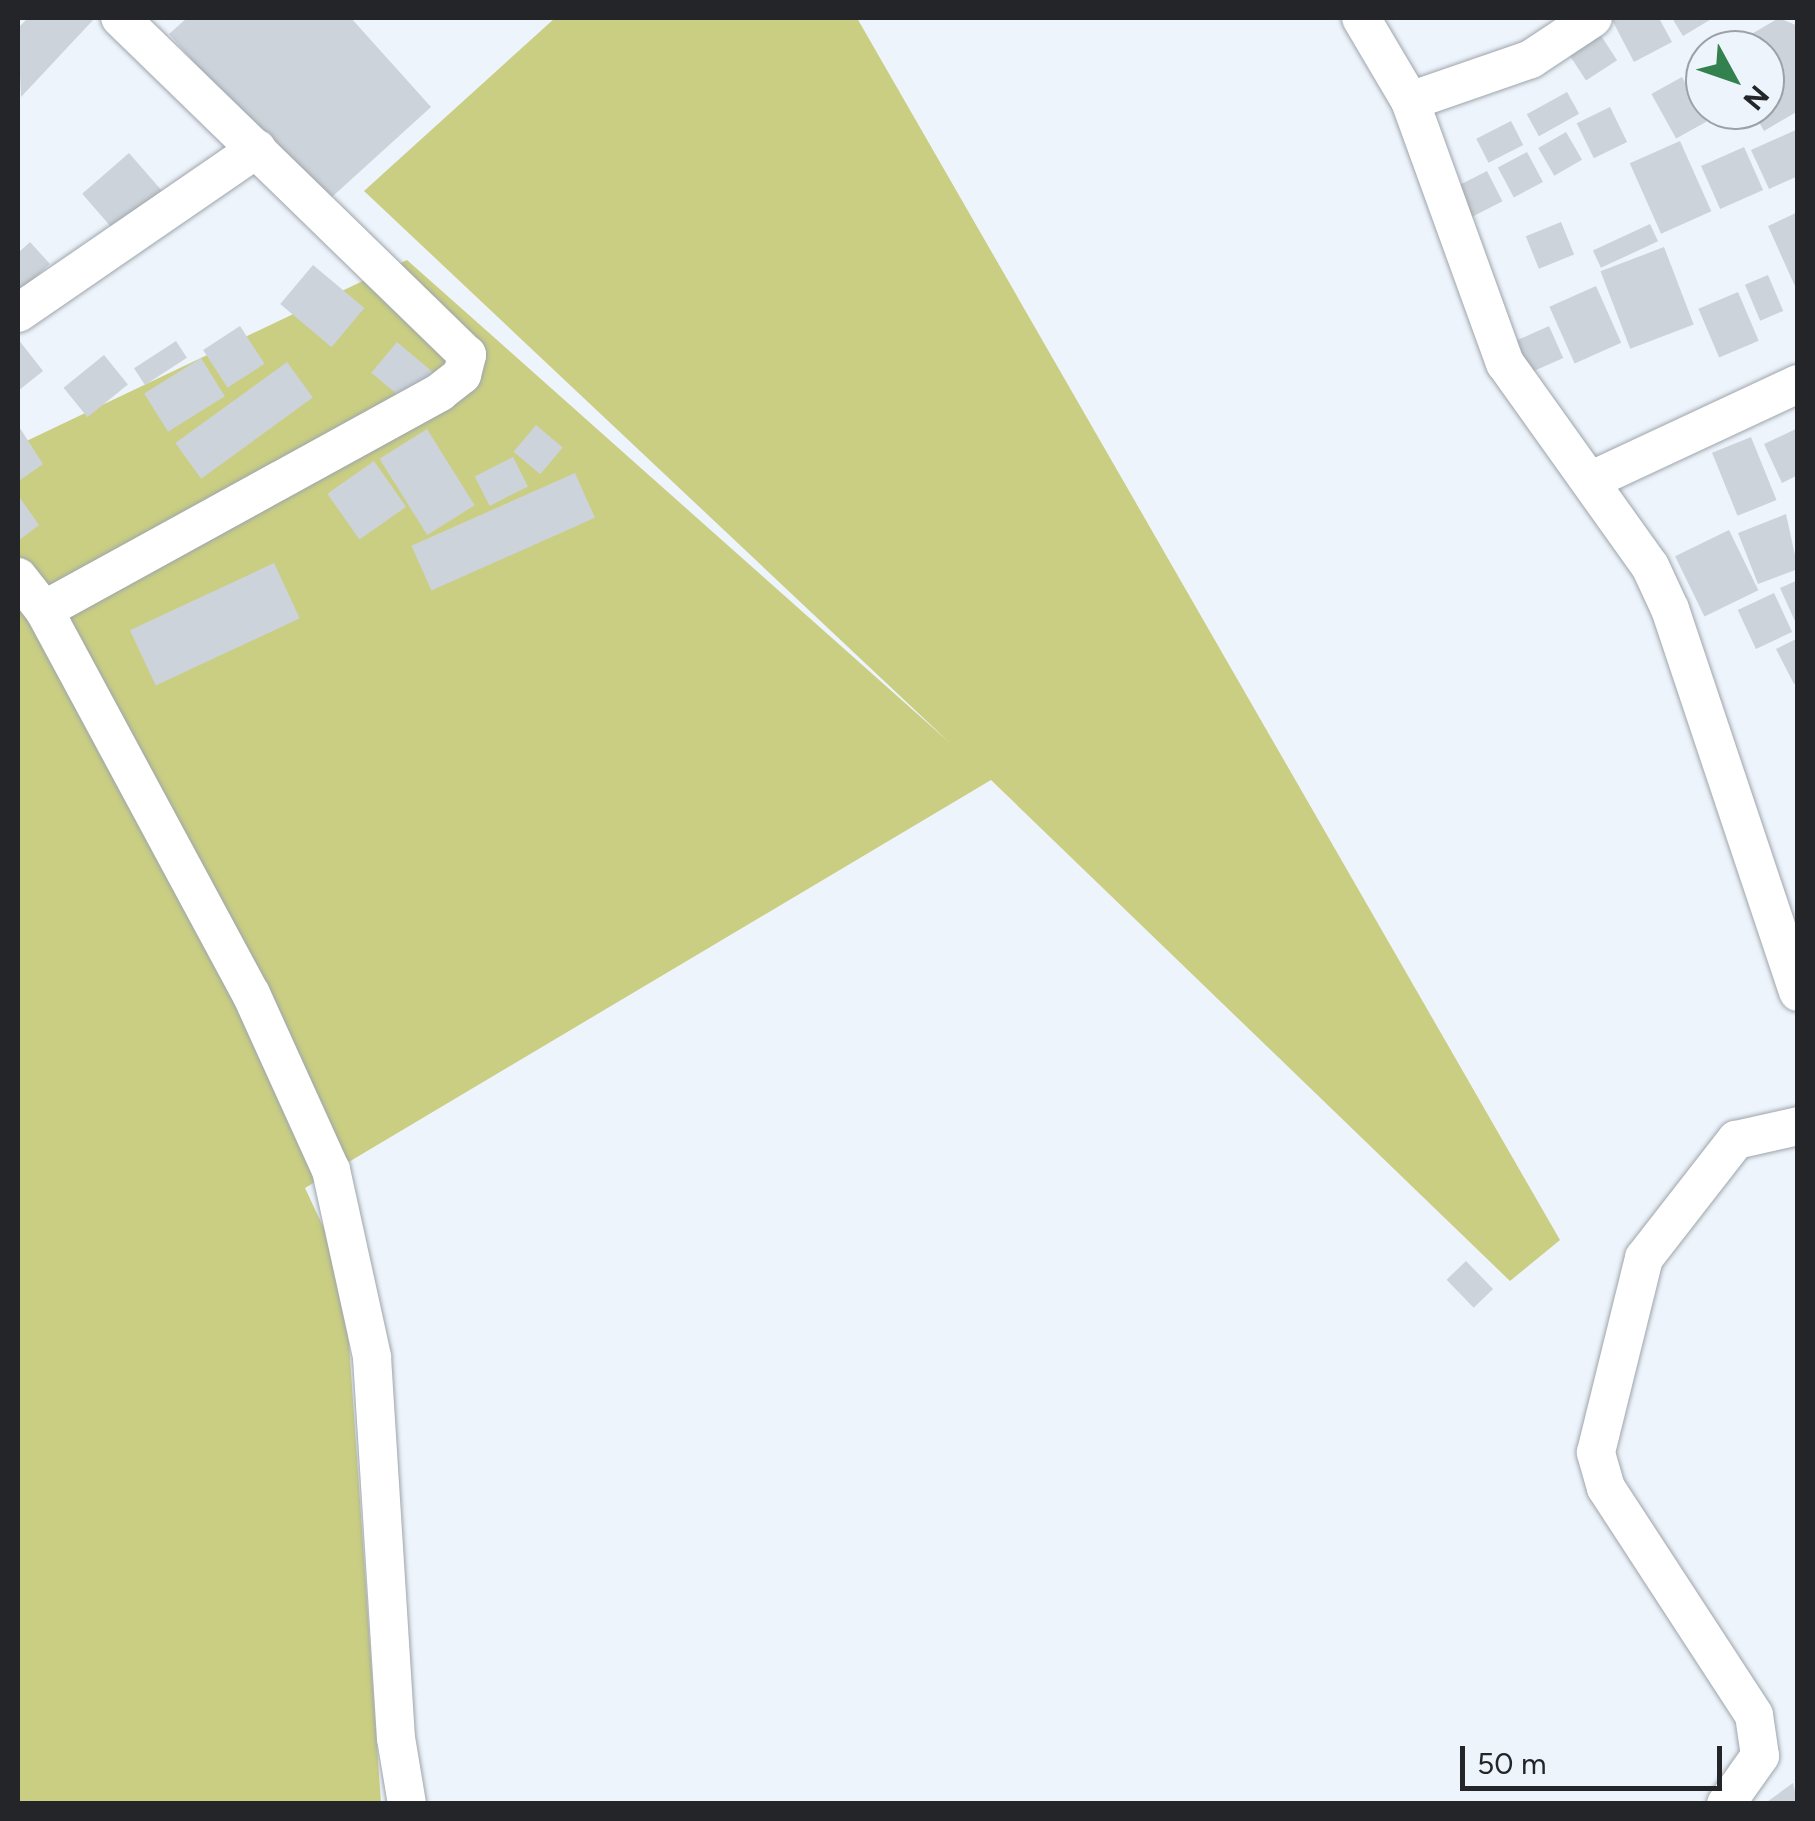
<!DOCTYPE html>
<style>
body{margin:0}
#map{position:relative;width:1815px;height:1821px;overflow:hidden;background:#eef4fb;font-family:Figtree,sans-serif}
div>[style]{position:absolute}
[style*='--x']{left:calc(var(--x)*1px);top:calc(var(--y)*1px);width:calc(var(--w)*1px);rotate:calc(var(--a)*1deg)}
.green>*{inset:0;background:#c9ce83}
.building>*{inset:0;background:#cdd3da;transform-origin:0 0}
.roads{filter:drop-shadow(0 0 2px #9ea4ab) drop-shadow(0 0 2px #9ea4ab)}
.minor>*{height:38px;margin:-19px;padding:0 19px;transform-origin:19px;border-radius:19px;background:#fff}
span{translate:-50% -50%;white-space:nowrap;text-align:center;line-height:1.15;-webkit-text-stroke:8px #eef4fb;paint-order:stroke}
.frame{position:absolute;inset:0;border:20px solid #232528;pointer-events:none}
.north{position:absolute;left:1685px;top:30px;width:100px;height:100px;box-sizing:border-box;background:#eef4fb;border:2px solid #9da1a7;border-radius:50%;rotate:130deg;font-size:28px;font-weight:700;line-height:40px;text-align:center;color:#232528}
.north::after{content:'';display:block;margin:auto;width:35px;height:45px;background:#348150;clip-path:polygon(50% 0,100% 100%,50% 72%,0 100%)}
.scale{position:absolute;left:1460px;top:1746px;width:262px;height:45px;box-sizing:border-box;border:5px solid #232528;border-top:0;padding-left:12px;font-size:30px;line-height:35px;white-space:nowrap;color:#232528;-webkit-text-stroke:8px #eef4fb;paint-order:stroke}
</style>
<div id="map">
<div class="green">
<i style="clip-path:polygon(555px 18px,857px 18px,1560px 1240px,1510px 1281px,991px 780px,305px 1188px,344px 1271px,381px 1803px,18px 1804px,18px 445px,407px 260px,950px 743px,364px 191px)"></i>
</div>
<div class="building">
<i style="clip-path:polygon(28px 18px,95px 18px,21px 97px,18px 28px)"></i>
<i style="clip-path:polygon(187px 18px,351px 18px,431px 107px,322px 206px,169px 34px)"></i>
<i style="clip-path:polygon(1611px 18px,1659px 18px,1672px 42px,1634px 62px)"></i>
<i style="clip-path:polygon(1672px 18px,1713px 18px,1683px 36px)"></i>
<i style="clip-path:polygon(1779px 18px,1798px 26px,1798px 111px,1764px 131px,1752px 110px,1765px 110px,1765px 50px,1724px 50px)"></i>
<i style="left:1598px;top:31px;width:35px;height:37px;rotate:57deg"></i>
<i style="left:1682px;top:77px;width:51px;height:35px;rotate:61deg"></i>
<i style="left:1567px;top:92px;width:25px;height:46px;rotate:61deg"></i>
<i style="left:1610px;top:107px;width:39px;height:37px;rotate:64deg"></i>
<i style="left:1511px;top:121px;width:27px;height:39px;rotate:63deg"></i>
<i style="clip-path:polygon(1798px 129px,1798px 176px,1769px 189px,1751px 150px)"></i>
<i style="left:1566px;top:132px;width:32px;height:32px;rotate:60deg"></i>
<i style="left:1680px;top:141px;width:77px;height:55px;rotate:66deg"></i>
<i style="left:1744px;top:147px;width:47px;height:47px;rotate:66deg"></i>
<i style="left:1527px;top:152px;width:34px;height:33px;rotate:62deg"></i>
<i style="left:129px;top:153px;width:60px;height:62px;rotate:49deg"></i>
<i style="left:1487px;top:171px;width:34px;height:36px;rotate:63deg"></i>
<i style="clip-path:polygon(1798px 212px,1798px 293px,1768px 226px)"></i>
<i style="left:1561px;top:222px;width:35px;height:38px;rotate:68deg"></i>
<i style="left:1650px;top:224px;width:19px;height:63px;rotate:65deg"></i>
<i style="clip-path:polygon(30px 242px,50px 264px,18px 293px,18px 253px)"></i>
<i style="left:1664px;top:247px;width:83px;height:68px;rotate:69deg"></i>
<i style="left:313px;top:265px;width:67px;height:51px;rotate:40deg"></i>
<i style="left:1768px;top:275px;width:39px;height:25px;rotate:67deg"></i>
<i style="left:1596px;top:286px;width:62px;height:51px;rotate:66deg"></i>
<i style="left:1738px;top:292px;width:53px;height:43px;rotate:67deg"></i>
<i style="left:240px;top:326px;width:45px;height:44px;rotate:57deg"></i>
<i style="left:1549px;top:326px;width:35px;height:37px;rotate:66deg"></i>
<i style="clip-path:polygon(18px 339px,43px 371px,18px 391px)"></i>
<i style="left:176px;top:341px;width:20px;height:50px;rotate:57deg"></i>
<i style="left:397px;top:342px;width:51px;height:40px;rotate:40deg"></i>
<i style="left:104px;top:355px;width:38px;height:52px;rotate:51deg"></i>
<i style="left:201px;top:358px;width:45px;height:67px;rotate:58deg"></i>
<i style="left:287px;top:362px;width:44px;height:138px;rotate:54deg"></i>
<i style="clip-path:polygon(18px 425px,43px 464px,19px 481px,18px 479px)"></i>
<i style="left:536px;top:425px;width:35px;height:35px;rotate:40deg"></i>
<i style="clip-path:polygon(1798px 428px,1798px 475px,1782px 483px,1764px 444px)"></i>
<i style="left:427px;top:429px;width:90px;height:56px;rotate:58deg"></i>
<i style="left:1751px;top:437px;width:68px;height:42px;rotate:68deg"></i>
<i style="left:513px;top:457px;width:33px;height:43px;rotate:63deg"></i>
<i style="left:374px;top:461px;width:56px;height:57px;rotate:55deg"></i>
<i style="left:575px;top:473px;width:49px;height:179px;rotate:66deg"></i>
<i style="clip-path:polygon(18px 495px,39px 525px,18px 541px)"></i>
<i style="clip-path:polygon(1786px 514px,1798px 569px,1758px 584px,1738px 533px)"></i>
<i style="left:1729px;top:530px;width:67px;height:60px;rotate:64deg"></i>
<i style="left:274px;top:563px;width:61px;height:159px;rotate:65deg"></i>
<i style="clip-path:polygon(1798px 580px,1798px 628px,1780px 588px)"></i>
<i style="left:1774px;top:593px;width:43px;height:40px;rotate:65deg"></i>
<i style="clip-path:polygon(1798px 638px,1798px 683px,1794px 684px,1776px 649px)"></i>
<i style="left:1466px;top:1261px;width:39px;height:27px;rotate:46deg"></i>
<i style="clip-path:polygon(1793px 1783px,1798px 1804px,1764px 1804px)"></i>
</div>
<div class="roads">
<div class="minor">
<i style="--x:1361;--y:18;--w:96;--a:59.4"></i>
<i style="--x:1410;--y:101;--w:279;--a:70.1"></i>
<i style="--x:1505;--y:363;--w:249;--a:54.5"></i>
<i style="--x:1650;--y:566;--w:47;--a:65.1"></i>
<i style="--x:1670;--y:609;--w:404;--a:71.5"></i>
<i style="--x:1410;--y:101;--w:128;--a:-19.1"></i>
<i style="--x:1531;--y:59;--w:74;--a:-33.5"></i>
<i style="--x:18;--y:313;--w:290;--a:-34.5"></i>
<i style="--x:1592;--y:480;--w:227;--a:-25"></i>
<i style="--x:18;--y:577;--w:42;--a:51.8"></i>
<i style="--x:44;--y:610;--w:436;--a:61.7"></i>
<i style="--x:251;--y:994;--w:193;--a:65.6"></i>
<i style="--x:331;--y:1170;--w:191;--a:77.6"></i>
<i style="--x:372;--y:1357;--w:382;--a:86.4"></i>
<i style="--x:396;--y:1738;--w:67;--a:80.5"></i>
<i style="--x:44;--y:610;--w:452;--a:-28.8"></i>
<i style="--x:440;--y:392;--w:28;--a:-38"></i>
<i style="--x:462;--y:375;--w:21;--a:-76"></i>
<i style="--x:467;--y:355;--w:484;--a:-135.8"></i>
<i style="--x:1726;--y:1804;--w:59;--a:-54.7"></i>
<i style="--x:1760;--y:1756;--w:41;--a:-98.3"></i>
<i style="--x:1754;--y:1715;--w:271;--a:-123.1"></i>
<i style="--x:1606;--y:1488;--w:37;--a:-106"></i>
<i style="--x:1596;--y:1452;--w:200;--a:-76.1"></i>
<i style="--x:1644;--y:1258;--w:150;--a:-52.1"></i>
<i style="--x:1736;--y:1140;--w:64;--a:-12.7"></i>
</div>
</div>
<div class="frame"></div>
<div class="north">N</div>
<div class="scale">50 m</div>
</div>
